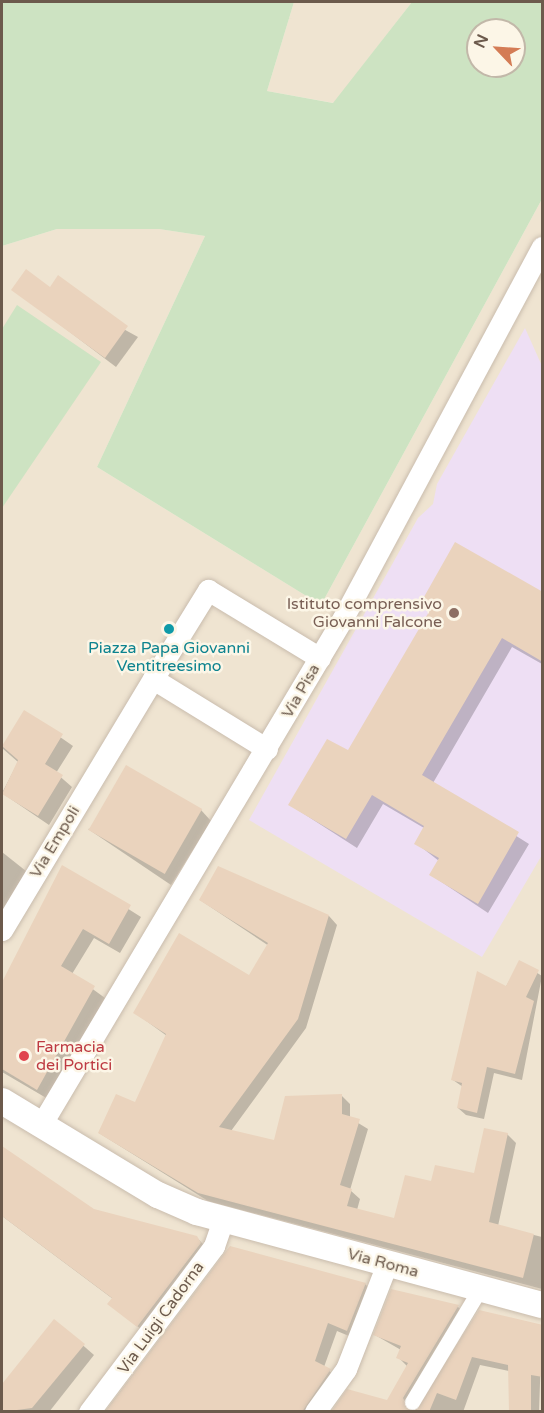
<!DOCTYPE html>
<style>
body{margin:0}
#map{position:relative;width:544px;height:1413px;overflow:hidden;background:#f8f1e2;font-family:"Varela Round",sans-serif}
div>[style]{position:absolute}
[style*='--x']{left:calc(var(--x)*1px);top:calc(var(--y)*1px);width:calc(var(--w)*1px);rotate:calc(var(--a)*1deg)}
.residential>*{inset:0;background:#efe4d1}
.education>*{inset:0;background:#eedff4}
.green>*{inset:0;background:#cde3c2}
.shadow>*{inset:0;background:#0003}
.building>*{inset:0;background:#ead3bd;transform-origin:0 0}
.roads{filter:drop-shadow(0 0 2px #c9bcad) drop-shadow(0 0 2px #c9bcad)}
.pedestrian>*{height:15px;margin:-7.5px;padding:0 7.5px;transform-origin:7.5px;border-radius:7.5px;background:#fff}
.minor>*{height:21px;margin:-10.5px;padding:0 10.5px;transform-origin:10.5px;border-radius:10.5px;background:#fff}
.tertiary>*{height:26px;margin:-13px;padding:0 13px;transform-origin:13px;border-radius:13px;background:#fff}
.dots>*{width:16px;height:16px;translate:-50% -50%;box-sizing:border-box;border:3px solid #fcf6e7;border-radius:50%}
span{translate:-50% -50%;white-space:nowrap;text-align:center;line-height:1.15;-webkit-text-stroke:5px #fcf6e7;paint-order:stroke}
.education-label{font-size:16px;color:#785e54}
.right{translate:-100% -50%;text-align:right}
.culture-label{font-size:16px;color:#0d838f}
.street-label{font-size:16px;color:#6c5a4c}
.health-label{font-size:16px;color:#be3a42}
.left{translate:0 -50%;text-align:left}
.frame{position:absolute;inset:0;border:3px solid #6c5a4c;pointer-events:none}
.north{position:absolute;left:466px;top:18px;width:60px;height:60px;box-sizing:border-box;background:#fcf6e7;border:2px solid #c2b8a9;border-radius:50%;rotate:295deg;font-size:16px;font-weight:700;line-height:24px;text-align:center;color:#6c5a4c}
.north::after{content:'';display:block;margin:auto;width:21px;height:27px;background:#d47c55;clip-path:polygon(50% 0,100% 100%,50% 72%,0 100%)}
</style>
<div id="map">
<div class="residential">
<i style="clip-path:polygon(294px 2px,412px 2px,334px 103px,267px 91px)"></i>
<i style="clip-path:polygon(542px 199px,542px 1411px,2px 1412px,2px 246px,57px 229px,159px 229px,205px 236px,97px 467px,321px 605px)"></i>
</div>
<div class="education">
<i style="clip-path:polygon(525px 328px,542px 366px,542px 855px,482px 957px,249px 820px,418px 518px,433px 504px,437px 484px)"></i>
</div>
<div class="green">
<i style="clip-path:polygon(evenodd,2px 2px,294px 2px,267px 91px,333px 103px,412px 2px,542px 2px,542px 199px,321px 605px,97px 467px,205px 236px,159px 229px,57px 229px,2px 246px,2px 2px,478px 30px,514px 30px,514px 66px,478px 66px,478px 30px)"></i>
<i style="clip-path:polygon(17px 305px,101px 362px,2px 508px,2px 329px)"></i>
</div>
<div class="shadow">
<i style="clip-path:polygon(13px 289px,51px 289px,138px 337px,116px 367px)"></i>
<i style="clip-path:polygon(542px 594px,542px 664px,512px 647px,433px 783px,529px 844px,488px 913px,431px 875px,439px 861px,416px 843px,424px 828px,383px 804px,357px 848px,290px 805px,348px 752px,430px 612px,421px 603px)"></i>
<i style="clip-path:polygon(24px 712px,73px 746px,56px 773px,72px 787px,49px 825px,2px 793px,18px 762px,2px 748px)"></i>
<i style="clip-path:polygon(201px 810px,211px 821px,171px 885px,88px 829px)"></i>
<i style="clip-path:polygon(2px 852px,31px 875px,2px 922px)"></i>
<i style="clip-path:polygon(62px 867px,141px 917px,120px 953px,94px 938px,72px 974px,105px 998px,48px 1099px,2px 1072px,2px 986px)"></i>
<i style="clip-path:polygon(200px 900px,329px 916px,337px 925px,306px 1028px,231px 1131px,275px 1142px,341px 1095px,350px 1104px,350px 1118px,368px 1129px,350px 1190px,360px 1199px,357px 1210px,395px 1220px,432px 1182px,476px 1175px,507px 1134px,516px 1143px,498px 1226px,542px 1237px,542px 1289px,208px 1201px,99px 1133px,135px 1104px,167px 1036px,134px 1012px,250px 977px,269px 946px)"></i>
<i style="clip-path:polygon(520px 962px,542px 976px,522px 1080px,494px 1073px,484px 1119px,466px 1115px,458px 1108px,463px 1087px,453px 1080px)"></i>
<i style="clip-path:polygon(2px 1148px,93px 1210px,196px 1237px,205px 1246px,146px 1333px,109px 1304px,113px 1299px,2px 1216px)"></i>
<i style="clip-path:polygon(230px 1247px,365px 1284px,374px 1293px,356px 1339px,337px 1331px,324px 1367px,338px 1378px,318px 1412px,105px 1412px)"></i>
<i style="clip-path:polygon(392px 1291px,458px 1307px,467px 1315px,412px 1412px,333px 1412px,388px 1401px,407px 1366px,398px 1357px,401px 1350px,375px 1335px)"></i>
<i style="clip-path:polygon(479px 1312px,542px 1326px,539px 1412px,510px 1412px,509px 1371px,480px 1365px,463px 1412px,414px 1412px)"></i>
<i style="clip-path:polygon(55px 1321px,94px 1355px,49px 1412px,2px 1412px,2px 1386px)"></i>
</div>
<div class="building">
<i style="clip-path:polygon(26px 269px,50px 287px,58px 275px,128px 326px,105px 358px,11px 290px)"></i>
<i style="clip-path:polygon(455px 542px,543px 592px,543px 662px,502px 638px,422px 775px,519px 832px,478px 904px,429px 875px,439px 858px,414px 844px,424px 826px,372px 795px,346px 839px,288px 805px,327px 739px,348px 750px,430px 610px,420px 604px)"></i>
<i style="clip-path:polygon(24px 710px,63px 734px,45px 764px,63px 775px,38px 816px,2px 794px,18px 760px,2px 746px)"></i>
<i style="left:126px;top:765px;width:88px;height:75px;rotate:30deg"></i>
<i style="clip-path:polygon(62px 865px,131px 905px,109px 944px,83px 929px,61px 966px,95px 986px,37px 1090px,2px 1069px,2px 982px)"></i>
<i style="clip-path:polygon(218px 866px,329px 915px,298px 1019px,219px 1127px,274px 1140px,285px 1096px,342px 1094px,342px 1114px,360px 1119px,340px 1185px,352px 1189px,347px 1206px,394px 1218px,405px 1175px,431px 1181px,435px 1165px,474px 1173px,484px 1128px,508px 1133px,489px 1222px,534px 1234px,523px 1278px,198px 1193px,98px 1133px,116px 1094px,135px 1102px,166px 1034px,133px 1013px,179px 933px,249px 975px,268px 943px,199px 900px)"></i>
<i style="clip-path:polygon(519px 960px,539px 970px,526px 997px,534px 1001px,515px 1074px,487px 1067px,477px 1113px,457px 1108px,462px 1083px,451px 1080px,477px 971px,506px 986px)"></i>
<i style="clip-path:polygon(2px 1146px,94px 1209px,197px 1236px,201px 1243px,137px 1327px,107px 1304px,112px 1298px,2px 1216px)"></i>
<i style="clip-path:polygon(230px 1246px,366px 1283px,347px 1331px,328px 1323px,315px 1361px,331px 1369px,302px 1412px,105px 1412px)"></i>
<i style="clip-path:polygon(391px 1289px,459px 1305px,403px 1398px,411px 1412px,331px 1412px,347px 1389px,387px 1400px,408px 1363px,396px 1358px,401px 1346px,373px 1335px)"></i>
<i style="clip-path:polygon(479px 1310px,543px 1325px,543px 1377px,531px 1375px,531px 1412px,509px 1412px,508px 1365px,472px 1357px,456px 1400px,437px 1393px,429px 1412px,413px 1412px)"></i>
<i style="clip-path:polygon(54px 1319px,85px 1344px,32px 1408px,2px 1412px,2px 1384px)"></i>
</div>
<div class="roads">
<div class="pedestrian">
<i style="--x:412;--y:1402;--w:132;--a:-59"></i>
</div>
<div class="minor">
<i style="--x:267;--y:749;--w:134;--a:-148.4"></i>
<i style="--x:153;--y:679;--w:105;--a:-58.3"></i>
<i style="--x:208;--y:590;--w:131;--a:31.3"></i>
<i style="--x:2;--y:930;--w:293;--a:-59"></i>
<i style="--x:41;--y:1125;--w:590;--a:-59.22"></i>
<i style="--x:343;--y:618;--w:421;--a:-61.8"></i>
<i style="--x:89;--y:1412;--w:208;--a:-53"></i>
<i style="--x:214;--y:1246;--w:28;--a:-71"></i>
<i style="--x:315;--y:1412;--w:53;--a:-54.2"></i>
<i style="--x:346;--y:1369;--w:113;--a:-68.7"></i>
</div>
<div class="tertiary">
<i style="--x:2;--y:1101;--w:182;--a:31.1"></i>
<i style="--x:158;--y:1195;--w:43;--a:23.6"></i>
<i style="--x:197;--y:1212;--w:357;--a:15.1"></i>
</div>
</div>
<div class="dots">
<i style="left:454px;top:613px;background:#8d6e63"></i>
<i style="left:169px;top:629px;background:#0f9aa8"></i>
<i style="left:24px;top:1056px;background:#e0444e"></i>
</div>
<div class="education-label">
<span class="right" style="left:442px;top:613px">Istituto comprensivo<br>Giovanni Falcone</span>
</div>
<div class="culture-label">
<span style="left:169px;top:657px">Piazza Papa Giovanni<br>Ventitreesimo</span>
</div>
<div class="street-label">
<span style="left:301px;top:691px;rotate:-60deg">Via Pisa</span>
<span style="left:55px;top:842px;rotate:-59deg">Via Empoli</span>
<span style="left:383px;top:1263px;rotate:15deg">Via Roma</span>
<span style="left:161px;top:1318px;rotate:-54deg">Via Luigi Cadorna</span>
</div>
<div class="health-label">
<span class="left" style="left:36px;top:1056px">Farmacia<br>dei Portici</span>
</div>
<div class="frame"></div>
<div class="north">N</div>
</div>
